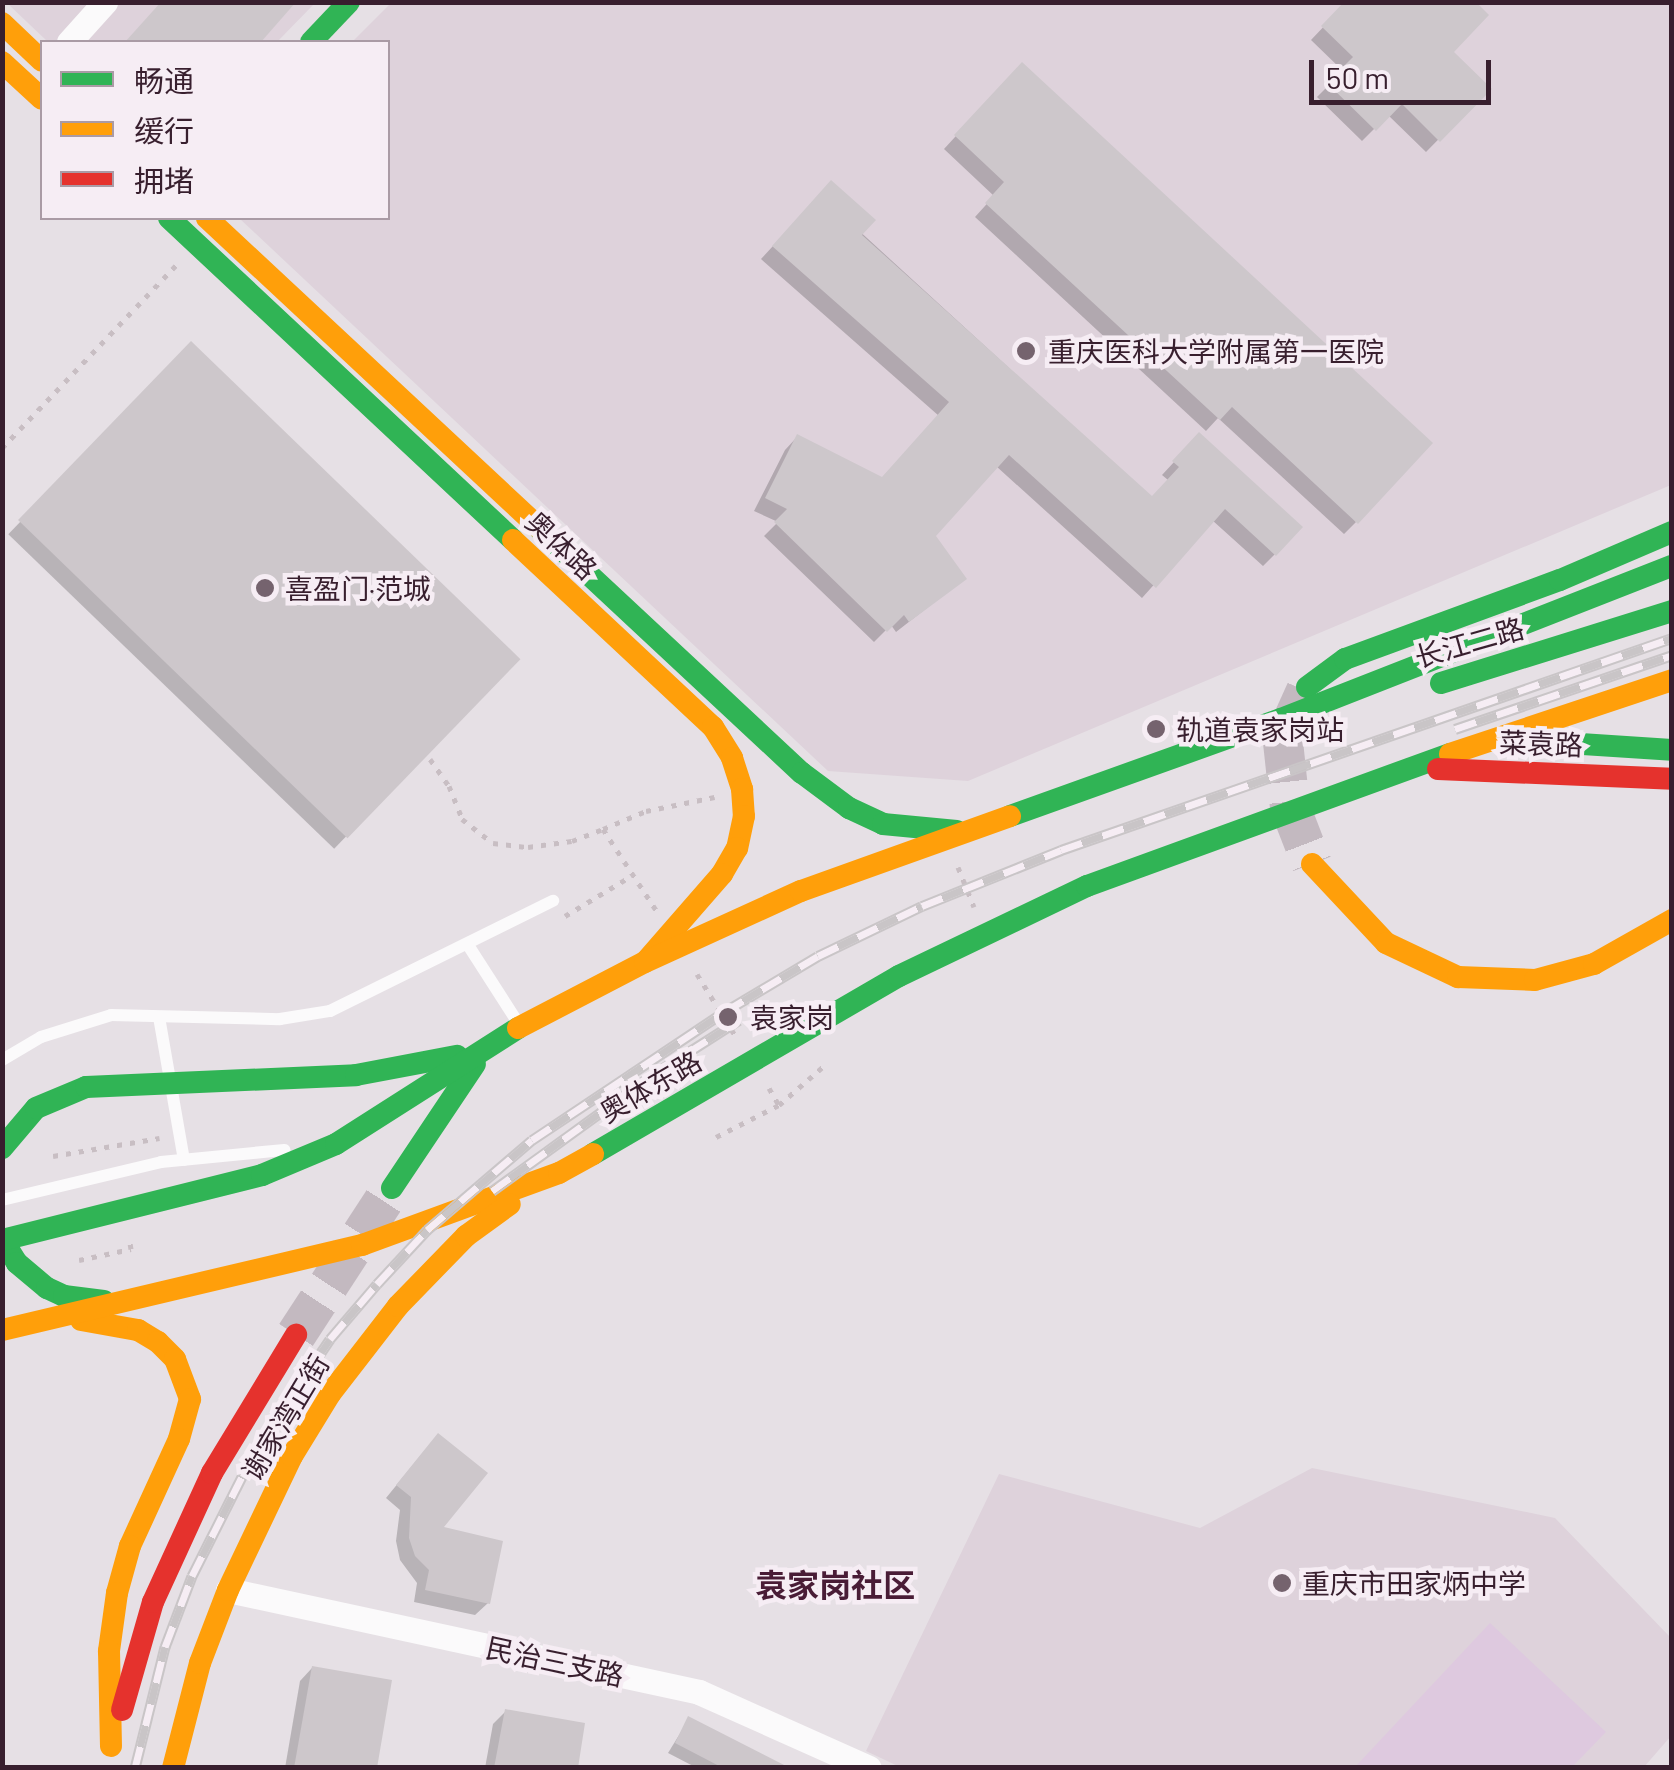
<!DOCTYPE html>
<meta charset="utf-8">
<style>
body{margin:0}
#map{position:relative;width:1674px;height:1770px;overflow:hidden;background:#e6e0e5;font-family:Barlow,"Noto Sans SC",sans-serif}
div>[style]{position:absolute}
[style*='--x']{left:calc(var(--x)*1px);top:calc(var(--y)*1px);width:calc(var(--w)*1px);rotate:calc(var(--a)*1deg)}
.built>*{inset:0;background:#ded2db}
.green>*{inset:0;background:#dec9df}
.shadow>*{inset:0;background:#0003;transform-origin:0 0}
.building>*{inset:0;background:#cdc7cb;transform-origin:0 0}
.primary-tunnel>*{height:40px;margin-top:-20px;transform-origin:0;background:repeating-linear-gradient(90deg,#c3b9c0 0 40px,transparent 0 60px)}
.path>*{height:5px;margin-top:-2.5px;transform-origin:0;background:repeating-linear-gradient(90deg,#c8bec3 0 5px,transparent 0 13px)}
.lane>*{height:12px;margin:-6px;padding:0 6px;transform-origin:6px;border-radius:6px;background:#fbfafb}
.street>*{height:25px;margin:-12.5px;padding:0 12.5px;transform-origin:12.5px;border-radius:12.5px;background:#fbfafb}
.fast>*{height:22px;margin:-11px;padding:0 11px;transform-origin:11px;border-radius:11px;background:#30b455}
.slow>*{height:22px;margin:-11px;padding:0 11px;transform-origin:11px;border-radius:11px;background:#ff9f0a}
.jam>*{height:22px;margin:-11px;padding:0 11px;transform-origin:11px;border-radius:11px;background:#e5322d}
.rail>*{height:11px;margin-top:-5.5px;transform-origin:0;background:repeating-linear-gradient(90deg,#f6edf4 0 22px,#c9c5c7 0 44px);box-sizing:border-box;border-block:2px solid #c9c5c7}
.dots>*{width:28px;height:28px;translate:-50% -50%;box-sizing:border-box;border:5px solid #f6edf4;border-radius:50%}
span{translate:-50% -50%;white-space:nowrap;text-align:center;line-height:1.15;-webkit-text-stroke:9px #f6edf4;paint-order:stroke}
.poi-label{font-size:28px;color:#381f2e}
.left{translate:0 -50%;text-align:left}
.street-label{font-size:28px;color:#381f2e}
.quarter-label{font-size:32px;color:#491c36;font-weight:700}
.frame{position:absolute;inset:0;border:5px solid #381f2e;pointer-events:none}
.legend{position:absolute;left:40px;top:40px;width:350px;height:180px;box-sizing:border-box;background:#f6edf4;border:2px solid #aa9ba5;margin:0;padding:12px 18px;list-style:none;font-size:30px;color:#381f2e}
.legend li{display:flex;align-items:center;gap:20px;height:50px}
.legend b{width:50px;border:2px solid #aa9ba5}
.scale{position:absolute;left:1309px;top:60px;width:182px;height:45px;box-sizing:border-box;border:5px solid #381f2e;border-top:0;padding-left:12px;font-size:30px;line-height:35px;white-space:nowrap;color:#381f2e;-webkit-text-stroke:8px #f6edf4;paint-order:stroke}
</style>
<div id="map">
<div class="built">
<i style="clip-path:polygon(7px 3px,315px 3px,277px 42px,48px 42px)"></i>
<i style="clip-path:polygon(391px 3px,1671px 3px,1671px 485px,968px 781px,828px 771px,239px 218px,388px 218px,388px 42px,352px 42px)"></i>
<i style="clip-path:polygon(1312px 1468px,1555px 1518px,1671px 1638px,1671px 1736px,1644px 1767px,902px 1768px,866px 1751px,999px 1474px,1200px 1528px)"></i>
</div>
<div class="green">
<i style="clip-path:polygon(1490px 1623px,1606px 1732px,1572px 1767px,1355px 1767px)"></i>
</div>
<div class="shadow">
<i style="clip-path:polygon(163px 2px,291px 2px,255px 42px,127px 42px)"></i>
<i style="clip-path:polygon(1347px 2px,1488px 89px,1426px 152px,1388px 115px,1362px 141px,1317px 97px,1343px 71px,1311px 40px)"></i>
<i style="clip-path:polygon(1010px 77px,1356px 522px,1344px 534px,1218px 418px,1206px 431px,975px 217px,994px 196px,944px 149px)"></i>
<i style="clip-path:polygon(820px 195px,1152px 499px,1168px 480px,1162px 475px,1187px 448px,1275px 554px,1263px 566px,1212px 520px,1142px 598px,996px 466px,933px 536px,964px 579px,896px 632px,891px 625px,874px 642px,764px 536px,778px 522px,754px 511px,785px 450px,797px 437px,881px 479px,939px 416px,761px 259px)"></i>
<i style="left:191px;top:345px;width:453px;height:263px;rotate:44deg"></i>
<i style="clip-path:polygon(426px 1449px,440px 1529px,488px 1603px,475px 1615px,414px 1602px,417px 1583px,400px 1560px,396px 1541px,400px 1510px,386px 1498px)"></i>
<i style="clip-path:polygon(312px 1668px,374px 1768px,285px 1768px,300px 1681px)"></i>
<i style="clip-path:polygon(505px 1712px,575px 1768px,485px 1768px,493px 1724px)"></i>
<i style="clip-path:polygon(689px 1719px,785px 1768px,697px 1768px,668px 1753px)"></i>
</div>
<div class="building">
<i style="clip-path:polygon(161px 2px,296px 2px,261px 42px,125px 42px)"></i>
<i style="clip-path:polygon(1344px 2px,1476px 2px,1489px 15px,1454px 52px,1492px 89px,1440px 142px,1402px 104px,1376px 131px,1327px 83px,1353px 57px,1321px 26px)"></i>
<i style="clip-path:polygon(1022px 62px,1433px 443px,1358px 524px,1232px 407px,1220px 420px,985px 203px,1004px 182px,954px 135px)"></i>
<i style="clip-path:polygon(831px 180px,876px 220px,862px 235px,1152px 496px,1179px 467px,1172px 461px,1199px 432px,1303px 527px,1276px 556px,1225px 509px,1156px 588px,1009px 455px,936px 536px,967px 579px,909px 622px,904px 615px,887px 632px,774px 522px,787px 509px,765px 498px,797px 434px,882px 477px,949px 402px,772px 246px)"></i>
<i style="left:191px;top:341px;width:458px;height:249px;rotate:44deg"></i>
<i style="clip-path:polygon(438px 1433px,488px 1473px,444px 1527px,503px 1541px,490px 1604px,425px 1590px,429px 1570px,415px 1556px,409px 1538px,411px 1497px,396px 1485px)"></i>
<i style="clip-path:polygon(312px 1666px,392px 1680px,377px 1768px,294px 1768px)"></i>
<i style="clip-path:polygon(505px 1709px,585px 1723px,578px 1768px,494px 1768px)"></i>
<i style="clip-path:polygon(688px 1716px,790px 1768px,723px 1768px,675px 1743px)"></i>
</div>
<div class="primary-tunnel">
<i style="--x:1306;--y:691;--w:56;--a:114.3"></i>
<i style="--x:1283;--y:742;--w:65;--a:83.9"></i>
<i style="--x:1290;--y:807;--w:61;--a:68.9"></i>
<i style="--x:296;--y:1335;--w:176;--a:-56.9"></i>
</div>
<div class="path">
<i style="--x:2;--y:448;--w:254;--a:-46.4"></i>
<i style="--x:430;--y:759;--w:33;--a:55"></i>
<i style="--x:449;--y:786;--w:35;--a:68"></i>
<i style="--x:462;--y:819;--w:39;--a:38"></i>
<i style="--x:493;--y:843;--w:35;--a:7"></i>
<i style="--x:528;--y:847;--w:44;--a:-7.8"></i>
<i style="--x:572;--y:841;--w:33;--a:-21"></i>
<i style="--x:603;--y:829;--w:97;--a:56.8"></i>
<i style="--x:603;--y:829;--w:47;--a:-22.7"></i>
<i style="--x:646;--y:811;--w:70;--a:-11.5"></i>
<i style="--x:958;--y:867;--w:43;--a:68.2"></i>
<i style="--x:565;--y:916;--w:79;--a:-31.1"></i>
<i style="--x:697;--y:974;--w:74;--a:58.2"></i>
<i style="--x:769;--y:1088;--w:20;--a:60"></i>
<i style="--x:716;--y:1137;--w:71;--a:-26.9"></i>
<i style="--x:779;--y:1105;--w:61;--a:-41"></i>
<i style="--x:53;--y:1156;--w:108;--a:-9.6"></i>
<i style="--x:79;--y:1260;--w:53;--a:-11.9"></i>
<i style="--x:131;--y:1249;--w:12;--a:-99"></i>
</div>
<div class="lane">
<i style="--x:468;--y:945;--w:93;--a:57.3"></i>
<i style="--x:159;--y:1017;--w:145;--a:80.1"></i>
<i style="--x:2;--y:1060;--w:45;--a:-30.5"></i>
<i style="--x:41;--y:1037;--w:73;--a:-17.4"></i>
<i style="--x:111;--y:1015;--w:169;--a:1.4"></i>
<i style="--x:280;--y:1019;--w:51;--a:-9.1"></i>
<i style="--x:330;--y:1011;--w:249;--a:-26.3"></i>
<i style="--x:2;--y:1200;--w:163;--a:-13.4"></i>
<i style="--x:161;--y:1162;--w:124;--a:-5.6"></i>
</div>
<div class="street">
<i style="--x:69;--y:42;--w:54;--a:-48"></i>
<i style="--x:228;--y:1590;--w:482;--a:12.2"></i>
<i style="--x:699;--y:1692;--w:186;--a:24.1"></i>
</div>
<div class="fast">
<i style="--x:311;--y:42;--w:55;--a:-46.5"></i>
<i style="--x:169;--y:218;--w:471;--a:43.1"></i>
<i style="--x:540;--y:529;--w:358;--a:43"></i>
<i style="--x:802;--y:773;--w:59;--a:36.7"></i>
<i style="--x:849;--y:808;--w:38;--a:25"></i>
<i style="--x:883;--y:824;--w:74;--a:5.4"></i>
<i style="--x:1441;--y:683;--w:242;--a:-17.3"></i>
<i style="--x:1307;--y:687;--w:47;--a:-36.4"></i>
<i style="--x:1345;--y:659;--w:229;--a:-20.2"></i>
<i style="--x:1560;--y:580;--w:122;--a:-23.2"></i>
<i style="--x:1519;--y:740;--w:153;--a:3.7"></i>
<i style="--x:1010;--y:816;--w:288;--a:-19.7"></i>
<i style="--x:1281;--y:719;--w:420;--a:-21.4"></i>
<i style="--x:2;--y:1148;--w:52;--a:-49.6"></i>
<i style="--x:36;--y:1108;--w:54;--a:-22.8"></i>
<i style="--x:86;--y:1087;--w:270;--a:-2.5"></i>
<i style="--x:356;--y:1075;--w:103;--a:-10.7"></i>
<i style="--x:593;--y:1154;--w:354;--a:-30.2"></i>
<i style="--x:899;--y:976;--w:208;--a:-25.6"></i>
<i style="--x:1087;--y:886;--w:386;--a:-20"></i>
<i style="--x:392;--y:1188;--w:149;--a:-56.2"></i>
<i style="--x:2;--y:1239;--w:28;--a:58"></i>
<i style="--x:17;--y:1263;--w:39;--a:40"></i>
<i style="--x:47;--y:1288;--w:19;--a:25"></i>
<i style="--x:64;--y:1296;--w:40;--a:7.1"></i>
<i style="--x:2;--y:1240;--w:268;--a:-14"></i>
<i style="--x:262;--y:1175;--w:80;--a:-22.7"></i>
<i style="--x:336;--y:1144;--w:216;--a:-32.5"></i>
</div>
<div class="slow">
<i style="--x:2;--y:23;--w:55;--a:43.5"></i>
<i style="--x:2;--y:62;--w:54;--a:42.8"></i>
<i style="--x:207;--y:218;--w:456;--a:43"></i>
<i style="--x:513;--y:540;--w:274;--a:43.1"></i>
<i style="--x:713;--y:727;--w:36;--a:58"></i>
<i style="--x:732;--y:758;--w:33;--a:72"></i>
<i style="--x:742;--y:789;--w:27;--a:86"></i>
<i style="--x:744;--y:816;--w:33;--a:102"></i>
<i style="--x:737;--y:848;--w:30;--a:120"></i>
<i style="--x:722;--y:874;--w:114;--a:131.1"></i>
<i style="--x:1450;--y:754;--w:234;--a:-18.4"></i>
<i style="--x:1312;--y:864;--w:108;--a:46.9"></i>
<i style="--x:1386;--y:943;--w:80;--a:25.3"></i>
<i style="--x:1458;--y:977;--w:77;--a:2.2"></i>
<i style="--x:1535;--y:980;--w:61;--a:-15.2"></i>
<i style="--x:1594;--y:964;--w:90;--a:-29.4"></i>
<i style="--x:518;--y:1028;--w:143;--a:-27.5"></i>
<i style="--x:645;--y:962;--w:171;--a:-24.5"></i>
<i style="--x:801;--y:891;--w:222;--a:-19.7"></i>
<i style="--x:81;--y:1320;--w:58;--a:10"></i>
<i style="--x:138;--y:1330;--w:23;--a:31"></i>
<i style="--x:158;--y:1342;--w:24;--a:45"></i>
<i style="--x:175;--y:1359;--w:43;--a:69.4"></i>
<i style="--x:190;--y:1399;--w:41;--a:105.4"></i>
<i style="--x:179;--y:1439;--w:118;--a:114.6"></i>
<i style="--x:130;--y:1546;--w:49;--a:105.5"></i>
<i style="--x:117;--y:1593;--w:59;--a:97.9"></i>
<i style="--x:109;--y:1651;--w:95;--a:88.8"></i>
<i style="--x:2;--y:1330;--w:370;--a:-13.3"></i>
<i style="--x:362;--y:1245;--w:210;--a:-20.1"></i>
<i style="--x:559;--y:1173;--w:39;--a:-29"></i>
<i style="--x:173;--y:1768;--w:108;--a:-75.6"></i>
<i style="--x:200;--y:1663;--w:78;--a:-69"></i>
<i style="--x:228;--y:1590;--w:148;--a:-64.5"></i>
<i style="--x:292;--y:1456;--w:73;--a:-58.5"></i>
<i style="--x:330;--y:1394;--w:111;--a:-52.3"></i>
<i style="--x:398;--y:1306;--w:98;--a:-45.8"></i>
<i style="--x:466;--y:1236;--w:54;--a:-36"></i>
</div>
<div class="jam">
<i style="--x:1438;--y:769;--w:234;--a:2.4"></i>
<i style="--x:122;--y:1710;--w:112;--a:-74"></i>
<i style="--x:153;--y:1602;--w:142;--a:-65.4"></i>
<i style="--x:212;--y:1473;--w:162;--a:-58.7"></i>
</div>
<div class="rail">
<i style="--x:1455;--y:729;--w:229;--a:-18.8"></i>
<i style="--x:492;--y:1191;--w:196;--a:-35.9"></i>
<i style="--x:651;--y:1076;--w:104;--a:-32.5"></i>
<i style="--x:135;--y:1768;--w:125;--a:-76.1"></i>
<i style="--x:165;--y:1647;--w:76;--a:-69.2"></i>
<i style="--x:192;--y:1576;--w:144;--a:-63.3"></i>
<i style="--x:257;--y:1447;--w:130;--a:-55.9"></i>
<i style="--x:330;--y:1339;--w:72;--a:-49.5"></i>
<i style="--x:377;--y:1284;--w:74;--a:-47.2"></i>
<i style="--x:427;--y:1230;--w:138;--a:-40.6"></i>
<i style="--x:532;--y:1140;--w:231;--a:-33.7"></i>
<i style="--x:724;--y:1012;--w:109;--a:-30.8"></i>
<i style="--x:818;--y:956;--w:115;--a:-25.7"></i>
<i style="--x:922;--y:906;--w:150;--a:-21.9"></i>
<i style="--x:1061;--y:850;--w:647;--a:-19.14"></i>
</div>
<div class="dots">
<i style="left:1026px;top:351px;background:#75636e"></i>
<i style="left:265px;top:588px;background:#75636e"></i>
<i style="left:1156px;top:729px;background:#75636e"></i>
<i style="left:728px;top:1017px;background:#75636e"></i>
<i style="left:1282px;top:1583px;background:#75636e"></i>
</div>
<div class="poi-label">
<span class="left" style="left:1048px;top:351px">重庆医科大学附属第一医院</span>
<span class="left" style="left:285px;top:588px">喜盈门·范城</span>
<span class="left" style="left:1176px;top:729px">轨道袁家岗站</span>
<span class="left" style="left:750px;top:1017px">袁家岗</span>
<span class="left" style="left:1302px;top:1583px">重庆市田家炳中学</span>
</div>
<div class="street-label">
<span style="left:562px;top:545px;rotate:43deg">奥体路</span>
<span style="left:1469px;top:642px;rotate:-16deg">长江二路</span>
<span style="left:1541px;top:743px;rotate:2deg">菜袁路</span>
<span style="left:650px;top:1086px;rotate:-30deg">奥体东路</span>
<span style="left:285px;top:1417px;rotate:-59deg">谢家湾正街</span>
<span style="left:555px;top:1661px;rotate:12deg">民治三支路</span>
</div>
<div class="quarter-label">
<span style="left:835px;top:1584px">袁家岗社区</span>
</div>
<div class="frame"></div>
<ul class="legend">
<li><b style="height:12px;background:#30b455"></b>畅通</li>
<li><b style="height:12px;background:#ff9f0a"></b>缓行</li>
<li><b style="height:12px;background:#e5322d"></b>拥堵</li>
</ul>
<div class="scale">50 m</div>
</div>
